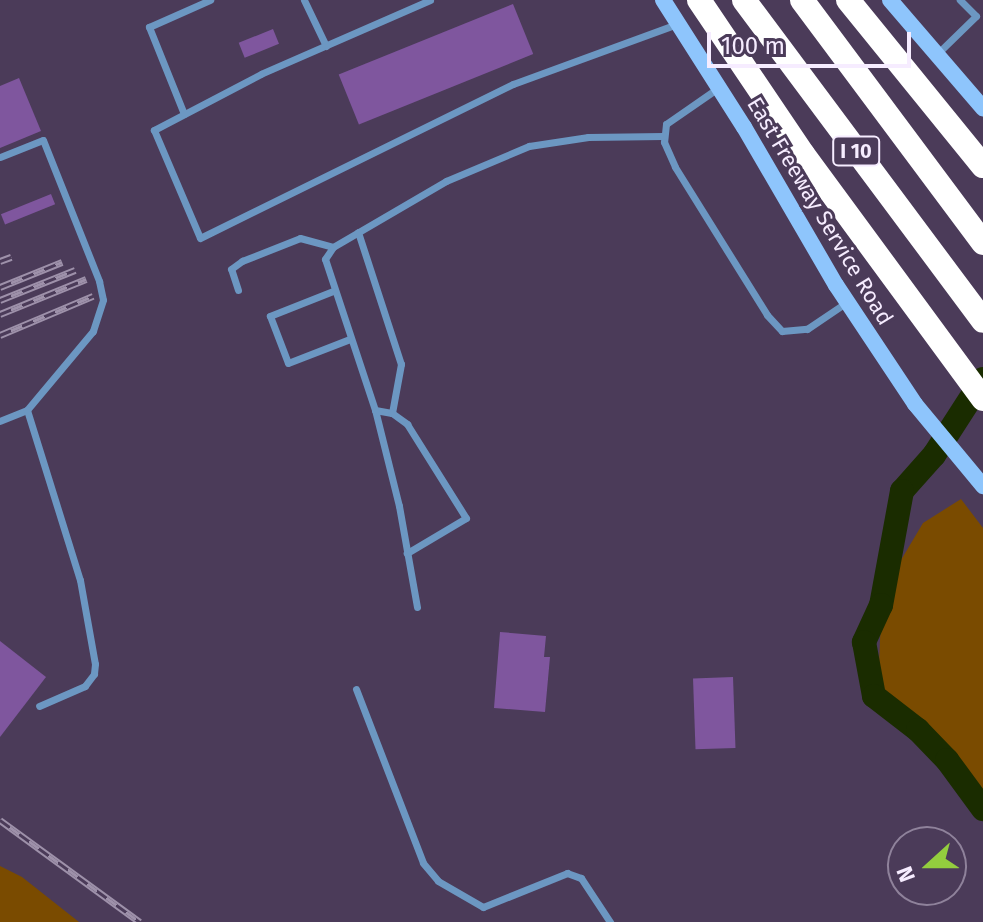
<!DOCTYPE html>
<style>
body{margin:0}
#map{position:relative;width:983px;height:922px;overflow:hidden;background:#4b3b59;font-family:"Fira Sans",sans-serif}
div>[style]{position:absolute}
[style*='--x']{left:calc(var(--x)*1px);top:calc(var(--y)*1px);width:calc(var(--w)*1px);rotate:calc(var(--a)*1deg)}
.green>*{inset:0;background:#7a4b00}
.river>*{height:24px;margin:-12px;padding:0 12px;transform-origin:12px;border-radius:12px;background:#1a2c00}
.building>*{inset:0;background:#7f569e;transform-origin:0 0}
.lane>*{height:7px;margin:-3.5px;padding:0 3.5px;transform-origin:3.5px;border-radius:3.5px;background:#6c97c2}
.secondary>*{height:16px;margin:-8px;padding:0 8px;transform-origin:8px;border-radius:8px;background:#8ec5fc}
.highway>*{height:24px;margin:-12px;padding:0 12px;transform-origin:12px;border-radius:12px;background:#fff}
.rail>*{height:7px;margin-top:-3.5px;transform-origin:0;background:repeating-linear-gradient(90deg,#4b3b59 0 12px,#9e91aa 0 24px);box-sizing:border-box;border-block:2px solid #9e91aa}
span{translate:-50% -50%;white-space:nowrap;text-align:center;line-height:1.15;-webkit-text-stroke:6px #4b3b59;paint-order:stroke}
.shield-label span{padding:2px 6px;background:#4b3b59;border:2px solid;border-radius:6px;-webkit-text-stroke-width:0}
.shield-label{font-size:20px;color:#f6ecff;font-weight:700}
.street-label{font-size:22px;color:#f6ecff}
.north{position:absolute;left:887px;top:826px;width:80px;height:80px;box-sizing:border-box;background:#4b3b59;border:2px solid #8f829b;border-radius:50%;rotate:249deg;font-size:22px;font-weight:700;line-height:32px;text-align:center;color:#f6ecff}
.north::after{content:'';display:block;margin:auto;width:28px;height:36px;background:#93cd3e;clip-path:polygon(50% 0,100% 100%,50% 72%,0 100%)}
.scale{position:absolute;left:707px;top:32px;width:204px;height:36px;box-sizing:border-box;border:4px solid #f6ecff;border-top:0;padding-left:10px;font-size:24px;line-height:28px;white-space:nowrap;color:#f6ecff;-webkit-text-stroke:6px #4b3b59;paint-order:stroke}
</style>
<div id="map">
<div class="green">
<i style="clip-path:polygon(961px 499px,983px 528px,983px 806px,932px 734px,878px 689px,882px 592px,923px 523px)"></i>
<i style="clip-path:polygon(0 866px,22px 877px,79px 922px,0 922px)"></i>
</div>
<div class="river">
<i style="--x:983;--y:379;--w:90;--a:122.8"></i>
<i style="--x:934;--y:455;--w:48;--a:131.6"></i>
<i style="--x:902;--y:491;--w:116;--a:100.4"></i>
<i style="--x:881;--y:605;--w:41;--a:114.7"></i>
<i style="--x:864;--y:642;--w:55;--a:79.5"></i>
<i style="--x:874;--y:696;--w:56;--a:37.7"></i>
<i style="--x:918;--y:730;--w:42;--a:46"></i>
<i style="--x:947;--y:760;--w:61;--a:53.7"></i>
</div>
<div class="building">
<i style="left:513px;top:4px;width:54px;height:188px;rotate:68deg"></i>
<i style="left:273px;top:29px;width:16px;height:37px;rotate:68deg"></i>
<i style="clip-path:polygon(19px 78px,41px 131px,0 148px,0 86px)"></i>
<i style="left:51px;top:194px;width:11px;height:54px;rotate:68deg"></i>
<i style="clip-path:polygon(500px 632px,546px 636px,544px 657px,550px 657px,545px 712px,494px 708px)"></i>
<i style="clip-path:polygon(0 641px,46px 677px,0 737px)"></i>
<i style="left:733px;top:677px;width:71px;height:40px;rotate:88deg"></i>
</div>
<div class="lane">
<i style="--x:304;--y:0;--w:51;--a:64.4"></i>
<i style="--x:430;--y:0;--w:184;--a:156.4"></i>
<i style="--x:261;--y:74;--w:121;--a:152.4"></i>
<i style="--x:154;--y:130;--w:117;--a:66.9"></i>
<i style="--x:200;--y:238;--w:349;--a:-26.2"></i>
<i style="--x:513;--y:84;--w:175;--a:-20.1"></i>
<i style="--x:938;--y:53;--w:53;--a:-44.2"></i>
<i style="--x:976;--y:16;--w:23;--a:-135"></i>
<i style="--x:718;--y:88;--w:63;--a:145.3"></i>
<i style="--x:666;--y:124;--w:18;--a:96"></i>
<i style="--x:664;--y:142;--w:27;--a:66"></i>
<i style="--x:675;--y:167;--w:174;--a:58.1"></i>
<i style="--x:767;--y:315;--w:22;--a:47"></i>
<i style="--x:782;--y:331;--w:25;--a:-5"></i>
<i style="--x:807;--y:329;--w:48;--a:-34"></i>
<i style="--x:184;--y:114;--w:94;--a:-111.9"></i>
<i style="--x:149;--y:27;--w:67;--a:-23.9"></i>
<i style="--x:0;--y:157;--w:46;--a:-21.6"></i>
<i style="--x:43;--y:140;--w:152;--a:68.3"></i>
<i style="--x:99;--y:281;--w:19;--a:78"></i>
<i style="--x:103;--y:300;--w:33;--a:108"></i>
<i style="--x:93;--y:331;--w:103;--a:129.9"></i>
<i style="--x:27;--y:410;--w:29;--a:158"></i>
<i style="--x:358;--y:232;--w:139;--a:72"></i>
<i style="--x:401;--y:364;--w:50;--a:100.4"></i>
<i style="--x:238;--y:290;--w:22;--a:-108"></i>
<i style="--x:231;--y:269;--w:14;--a:-36"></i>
<i style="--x:242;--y:261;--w:62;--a:-21.6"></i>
<i style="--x:300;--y:238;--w:34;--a:15"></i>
<i style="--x:333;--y:291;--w:68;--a:158.4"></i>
<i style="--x:270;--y:316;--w:50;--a:69"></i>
<i style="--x:288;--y:363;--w:66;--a:-21.2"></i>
<i style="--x:27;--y:410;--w:178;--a:72.7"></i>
<i style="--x:80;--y:580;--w:85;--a:79.9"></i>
<i style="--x:95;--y:664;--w:10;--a:96"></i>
<i style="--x:94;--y:674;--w:15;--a:127"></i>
<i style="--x:85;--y:686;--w:50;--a:156.5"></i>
<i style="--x:375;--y:410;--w:17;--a:10"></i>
<i style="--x:392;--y:413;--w:19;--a:36"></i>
<i style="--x:407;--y:424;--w:111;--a:57.9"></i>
<i style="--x:466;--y:518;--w:69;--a:149.3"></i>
<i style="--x:417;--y:607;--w:103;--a:-100.1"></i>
<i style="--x:399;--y:506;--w:99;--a:-104"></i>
<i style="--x:375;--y:410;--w:159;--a:-108.3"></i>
<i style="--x:325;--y:259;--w:14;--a:-56"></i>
<i style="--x:333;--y:247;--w:131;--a:-30.3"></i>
<i style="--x:446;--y:181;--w:90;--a:-22.9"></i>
<i style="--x:529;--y:146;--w:60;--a:-8.7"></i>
<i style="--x:588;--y:137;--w:75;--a:-0.8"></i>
<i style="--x:356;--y:689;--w:186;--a:68.9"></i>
<i style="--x:423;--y:863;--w:23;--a:50"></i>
<i style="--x:438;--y:881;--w:52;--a:30"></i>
<i style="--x:483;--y:907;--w:91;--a:-22"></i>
<i style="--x:567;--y:873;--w:15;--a:20"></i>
<i style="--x:581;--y:878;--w:53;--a:56.6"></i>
</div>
<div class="secondary">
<i style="--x:663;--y:0;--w:151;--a:57.5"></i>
<i style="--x:744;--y:127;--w:183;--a:59.8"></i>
<i style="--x:836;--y:285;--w:143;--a:56.4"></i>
<i style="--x:915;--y:404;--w:107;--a:50.3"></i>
<i style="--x:890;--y:0;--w:143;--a:49.3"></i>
</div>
<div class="highway">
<i style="--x:699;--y:0;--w:186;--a:56"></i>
<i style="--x:803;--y:154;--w:304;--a:53.7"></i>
<i style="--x:744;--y:0;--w:400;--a:53.3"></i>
<i style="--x:802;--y:0;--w:303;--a:53.3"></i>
<i style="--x:848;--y:0;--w:214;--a:50.9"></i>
</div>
<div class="rail">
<i style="--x:0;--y:261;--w:12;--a:-20"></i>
<i style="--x:0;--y:287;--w:67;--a:-22"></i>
<i style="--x:0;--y:300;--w:81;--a:-21.8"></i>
<i style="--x:0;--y:314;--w:93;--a:-22.1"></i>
<i style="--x:0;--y:335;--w:101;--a:-22.8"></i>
<i style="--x:0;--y:820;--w:173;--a:36.1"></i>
</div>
<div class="shield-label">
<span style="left:856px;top:151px">I 10</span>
</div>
<div class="street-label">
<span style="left:820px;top:211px;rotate:59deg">East Freeway Service Road</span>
</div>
<div class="north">N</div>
<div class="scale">100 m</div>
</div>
